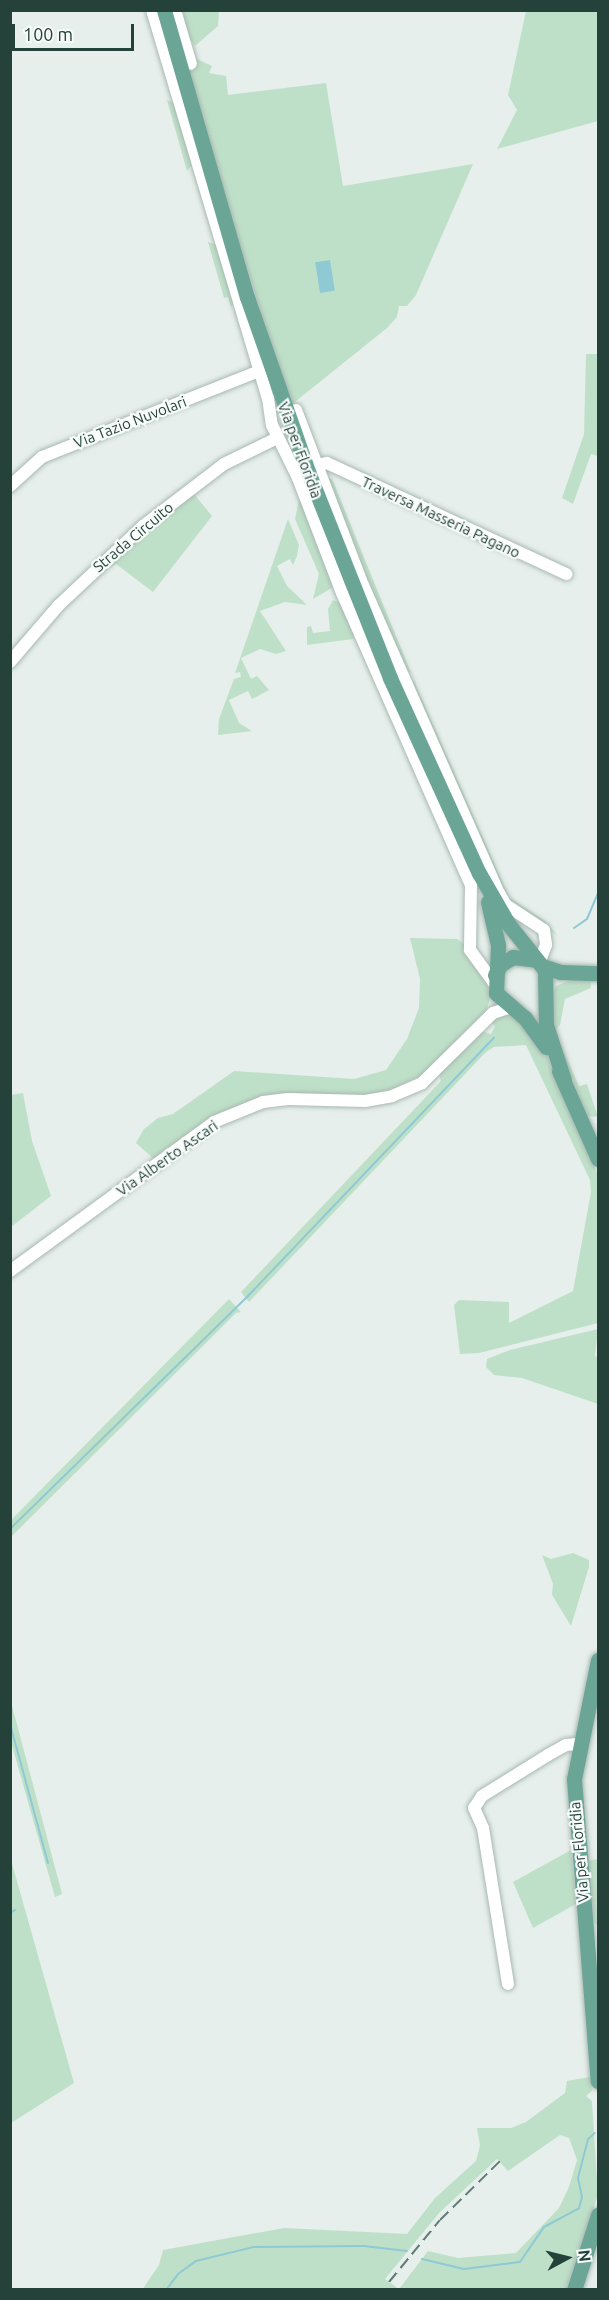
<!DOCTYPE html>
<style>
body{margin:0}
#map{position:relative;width:609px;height:2300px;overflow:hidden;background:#e6efeb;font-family:Ubuntu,sans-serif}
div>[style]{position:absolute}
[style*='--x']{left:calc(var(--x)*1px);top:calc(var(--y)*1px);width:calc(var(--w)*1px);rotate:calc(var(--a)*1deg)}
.green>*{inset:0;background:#bfe0c8}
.water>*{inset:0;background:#8ec9d4;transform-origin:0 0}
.stream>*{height:2px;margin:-1px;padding:0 1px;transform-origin:1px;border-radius:1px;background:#8ec9d4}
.roads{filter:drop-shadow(0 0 2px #a8b8b2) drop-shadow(0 0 2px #a8b8b2)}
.minor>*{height:12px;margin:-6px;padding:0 6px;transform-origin:6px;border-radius:6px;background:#fff}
.major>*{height:15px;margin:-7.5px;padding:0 7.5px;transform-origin:7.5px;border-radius:7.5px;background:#6aa596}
.rail>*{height:2px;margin-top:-1px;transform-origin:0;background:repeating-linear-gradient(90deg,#5f7d75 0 12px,transparent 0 18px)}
span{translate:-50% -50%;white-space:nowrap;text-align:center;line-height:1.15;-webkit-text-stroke:4.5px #f7fbf9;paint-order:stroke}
.street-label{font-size:15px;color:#24423a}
.frame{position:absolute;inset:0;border:12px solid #24423a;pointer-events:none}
.north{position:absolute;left:537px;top:2228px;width:60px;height:60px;-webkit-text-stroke:4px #f7fbf9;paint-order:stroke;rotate:83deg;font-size:16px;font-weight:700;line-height:24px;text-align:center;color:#24423a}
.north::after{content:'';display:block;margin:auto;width:21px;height:27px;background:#24423a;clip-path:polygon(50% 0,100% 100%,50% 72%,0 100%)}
.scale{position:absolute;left:12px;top:24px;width:122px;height:27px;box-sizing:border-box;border:3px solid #24423a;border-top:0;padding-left:8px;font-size:18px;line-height:21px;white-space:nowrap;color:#24423a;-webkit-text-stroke:4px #f7fbf9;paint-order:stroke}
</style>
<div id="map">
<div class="green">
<i style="clip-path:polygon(180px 11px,219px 11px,218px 26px,195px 46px,186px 34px)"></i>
<i style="clip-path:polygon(526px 11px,598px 11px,598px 121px,497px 149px,517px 110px,508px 95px)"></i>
<i style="clip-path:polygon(197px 59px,212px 66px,209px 73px,226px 76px,228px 95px,326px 83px,343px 186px,473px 164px,416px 295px,407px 306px,399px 306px,397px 317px,387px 328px,291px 405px,209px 149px,206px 123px,188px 70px)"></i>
<i style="clip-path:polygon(167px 100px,175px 104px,193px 164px,187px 171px)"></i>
<i style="clip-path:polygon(208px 242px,217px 245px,234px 303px,231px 307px,228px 297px,224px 298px)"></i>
<i style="clip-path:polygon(586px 354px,598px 354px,598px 456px,591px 454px,573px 504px,562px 498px,584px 434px)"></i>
<i style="clip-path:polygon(326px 478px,332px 479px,411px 673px,403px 669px)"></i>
<i style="clip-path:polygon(194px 494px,212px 516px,153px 592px,116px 564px,110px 568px,109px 563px,120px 552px)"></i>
<i style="clip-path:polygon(300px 495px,335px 586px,313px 599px,319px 574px,295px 519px)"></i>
<i style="clip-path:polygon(288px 519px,299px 545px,297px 556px,293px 565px,290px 559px,277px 566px,287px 586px,307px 605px,285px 602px,260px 611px,286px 651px,276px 654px,260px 649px,241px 658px,251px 679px,257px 676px,269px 690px,252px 699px,248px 691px,229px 700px,239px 723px,252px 731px,218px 735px,219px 719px,234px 679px,241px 677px,240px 672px,235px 673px)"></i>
<i style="clip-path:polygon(333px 600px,343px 604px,355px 634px,353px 639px,307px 645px,307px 627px,311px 626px,313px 633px,330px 631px,328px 609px)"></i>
<i style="clip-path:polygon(414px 681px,509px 897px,544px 920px,558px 936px,507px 899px,411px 686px)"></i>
<i style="clip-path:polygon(410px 938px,457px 939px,466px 945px,470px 961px,486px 978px,490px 999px,484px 1017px,427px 1072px,390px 1091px,364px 1097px,260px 1098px,222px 1113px,154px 1159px,136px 1143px,144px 1129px,158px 1118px,173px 1114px,234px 1071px,354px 1079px,386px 1070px,407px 1039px,419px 1008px,420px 979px)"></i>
<i style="clip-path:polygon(579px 977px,590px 978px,591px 988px,565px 999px,560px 1025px,554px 1030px,579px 1086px,587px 1084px,598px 1117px,587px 1116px,551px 1033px,551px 1001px,556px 986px)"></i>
<i style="clip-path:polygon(505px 1014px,520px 1018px,541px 1042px,598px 1175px,598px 1323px,479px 1353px,460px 1354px,454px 1305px,459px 1300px,509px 1302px,509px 1323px,573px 1291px,591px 1192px,590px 1180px,526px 1045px,494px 1047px,486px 1052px,249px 1302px,241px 1292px,441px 1081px,439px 1074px,481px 1031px,491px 1034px,495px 1026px,490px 1021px)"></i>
<i style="clip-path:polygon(23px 1093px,32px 1141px,51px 1196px,11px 1227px,11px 1095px)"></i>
<i style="clip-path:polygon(229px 1299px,241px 1312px,236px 1313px,11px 1537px,11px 1520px)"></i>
<i style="clip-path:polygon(598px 1329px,595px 1356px,598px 1357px,598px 1404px,522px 1378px,494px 1375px,486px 1367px,487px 1359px,510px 1350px)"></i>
<i style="clip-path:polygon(573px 1553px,589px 1560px,589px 1567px,571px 1626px,552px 1595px,553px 1584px,542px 1555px,551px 1559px)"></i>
<i style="clip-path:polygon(11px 1702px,62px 1894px,55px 1897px,11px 1742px)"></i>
<i style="clip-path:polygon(571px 1850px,576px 1904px,533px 1928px,513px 1882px)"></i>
<i style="clip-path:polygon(598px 1859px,598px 1927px,592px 1919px,586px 1861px)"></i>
<i style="clip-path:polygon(11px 1860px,74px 2083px,11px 2123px,10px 2123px)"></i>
<i style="clip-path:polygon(evenodd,590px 2077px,592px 2091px,586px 2096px,592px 2101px,598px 2195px,566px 2289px,142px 2290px,159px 2265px,163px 2250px,284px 2228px,407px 2234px,435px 2198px,476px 2161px,480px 2145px,477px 2128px,511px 2128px,526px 2122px,565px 2093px,567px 2081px,590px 2077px,560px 2135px,569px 2138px,577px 2160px,569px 2187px,559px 2208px,516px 2253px,458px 2258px,428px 2251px,399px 2289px,385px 2279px,439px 2213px,497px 2159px,508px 2171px,560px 2135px)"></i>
</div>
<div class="water">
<i style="left:330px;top:260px;width:31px;height:15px;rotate:81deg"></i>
</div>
<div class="stream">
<i style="--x:574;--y:928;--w:16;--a:-35"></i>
<i style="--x:587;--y:919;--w:28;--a:-67"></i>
<i style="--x:10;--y:1529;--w:332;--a:-44.4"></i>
<i style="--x:247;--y:1297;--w:358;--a:-46.4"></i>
<i style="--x:10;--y:1724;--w:144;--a:74.7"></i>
<i style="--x:10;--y:1913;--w:6;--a:-31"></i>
<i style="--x:422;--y:2259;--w:43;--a:13.4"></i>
<i style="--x:464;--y:2269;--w:56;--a:-7.1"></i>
<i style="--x:520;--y:2262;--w:42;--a:-55.6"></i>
<i style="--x:544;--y:2227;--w:40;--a:-28"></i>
<i style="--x:579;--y:2208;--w:11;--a:-75"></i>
<i style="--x:582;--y:2197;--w:19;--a:-102"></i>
<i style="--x:578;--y:2178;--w:40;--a:-75.6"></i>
<i style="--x:588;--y:2139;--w:9;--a:-41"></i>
<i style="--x:166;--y:2290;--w:20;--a:-53"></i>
<i style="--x:178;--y:2274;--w:22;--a:-36"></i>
<i style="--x:196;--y:2261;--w:60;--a:-13.6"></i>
<i style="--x:254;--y:2247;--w:110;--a:-0.5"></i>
<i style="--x:364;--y:2246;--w:43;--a:6.6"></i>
</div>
<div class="roads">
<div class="minor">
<i style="--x:152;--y:10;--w:405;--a:73.4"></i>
<i style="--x:268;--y:398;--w:27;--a:82"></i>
<i style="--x:272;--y:425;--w:59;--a:63.9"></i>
<i style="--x:298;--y:478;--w:123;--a:69.1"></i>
<i style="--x:342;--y:593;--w:319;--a:66.2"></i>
<i style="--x:471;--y:885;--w:65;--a:90.9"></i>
<i style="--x:470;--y:950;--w:41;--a:54"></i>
<i style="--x:175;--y:10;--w:56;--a:73.5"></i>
<i style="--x:296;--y:410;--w:187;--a:69.1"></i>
<i style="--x:363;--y:585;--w:337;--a:66.2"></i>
<i style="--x:499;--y:893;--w:14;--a:60"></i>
<i style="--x:506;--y:905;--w:45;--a:33.3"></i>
<i style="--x:544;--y:930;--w:15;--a:82"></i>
<i style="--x:546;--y:945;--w:19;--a:111"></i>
<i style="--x:316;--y:465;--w:11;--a:-10"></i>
<i style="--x:327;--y:463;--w:264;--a:24.9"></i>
<i style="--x:10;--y:486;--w:43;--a:-42.2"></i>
<i style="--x:42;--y:457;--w:233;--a:-21.6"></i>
<i style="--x:10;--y:662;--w:74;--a:-49.4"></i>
<i style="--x:58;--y:606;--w:117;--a:-43.3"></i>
<i style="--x:143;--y:526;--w:102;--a:-37.4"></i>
<i style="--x:224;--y:464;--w:59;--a:-26.1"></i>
<i style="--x:10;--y:1271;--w:253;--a:-36.1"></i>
<i style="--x:214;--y:1122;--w:53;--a:-22.2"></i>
<i style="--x:263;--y:1102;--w:25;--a:-7"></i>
<i style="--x:288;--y:1099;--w:77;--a:1.5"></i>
<i style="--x:365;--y:1101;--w:27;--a:-10"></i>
<i style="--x:392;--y:1096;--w:33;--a:-23"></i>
<i style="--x:422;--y:1083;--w:100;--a:-44.6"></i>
<i style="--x:493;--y:1013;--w:19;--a:-18"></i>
<i style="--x:508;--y:1984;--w:158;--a:-99.1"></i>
<i style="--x:483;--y:1828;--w:22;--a:-114"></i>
<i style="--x:474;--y:1808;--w:14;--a:-56"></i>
<i style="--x:482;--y:1796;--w:78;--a:-31.8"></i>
<i style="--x:548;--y:1755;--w:21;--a:-29"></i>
<i style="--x:566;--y:1745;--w:12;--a:-5"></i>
</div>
<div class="major">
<i style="--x:164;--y:10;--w:299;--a:73.9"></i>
<i style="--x:247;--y:297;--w:188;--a:70.7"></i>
<i style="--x:309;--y:474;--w:219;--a:68.3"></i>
<i style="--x:390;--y:678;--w:214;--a:65.5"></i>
<i style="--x:479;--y:873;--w:60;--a:60"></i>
<i style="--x:509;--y:925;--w:58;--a:51.3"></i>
<i style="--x:545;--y:970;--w:55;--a:89"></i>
<i style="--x:546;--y:1025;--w:58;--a:71.9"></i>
<i style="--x:488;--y:902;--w:44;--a:76.9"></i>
<i style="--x:498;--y:945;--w:48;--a:92.4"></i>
<i style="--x:496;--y:993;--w:38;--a:41"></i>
<i style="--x:525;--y:1018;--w:36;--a:54"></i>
<i style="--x:542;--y:966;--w:19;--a:18"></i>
<i style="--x:560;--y:972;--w:38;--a:2"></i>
<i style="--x:495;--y:975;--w:11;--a:-63"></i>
<i style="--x:500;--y:965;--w:15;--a:-32"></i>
<i style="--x:513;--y:957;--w:23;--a:7"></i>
<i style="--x:559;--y:1071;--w:96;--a:66.1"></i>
<i style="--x:598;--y:1660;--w:121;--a:101.4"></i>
<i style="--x:574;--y:1779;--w:303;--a:85.5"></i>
<i style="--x:574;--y:2290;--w:79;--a:-72.3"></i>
</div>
</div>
<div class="rail">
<i style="--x:389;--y:2282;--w:80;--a:-50.6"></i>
<i style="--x:440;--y:2220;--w:84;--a:-44.5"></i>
</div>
<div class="street-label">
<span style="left:130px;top:422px;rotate:-21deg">Via Tazio Nuvolari</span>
<span style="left:300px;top:450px;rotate:70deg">Via per Floridia</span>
<span style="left:441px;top:517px;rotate:25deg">Traversa Masseria Pagano</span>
<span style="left:133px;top:537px;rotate:-40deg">Strada Circuito</span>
<span style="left:167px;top:1158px;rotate:-35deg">Via Alberto Ascari</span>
<span style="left:579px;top:1852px;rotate:-95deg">Via per Floridia</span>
</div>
<div class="frame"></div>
<div class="north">N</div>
<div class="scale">100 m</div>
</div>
